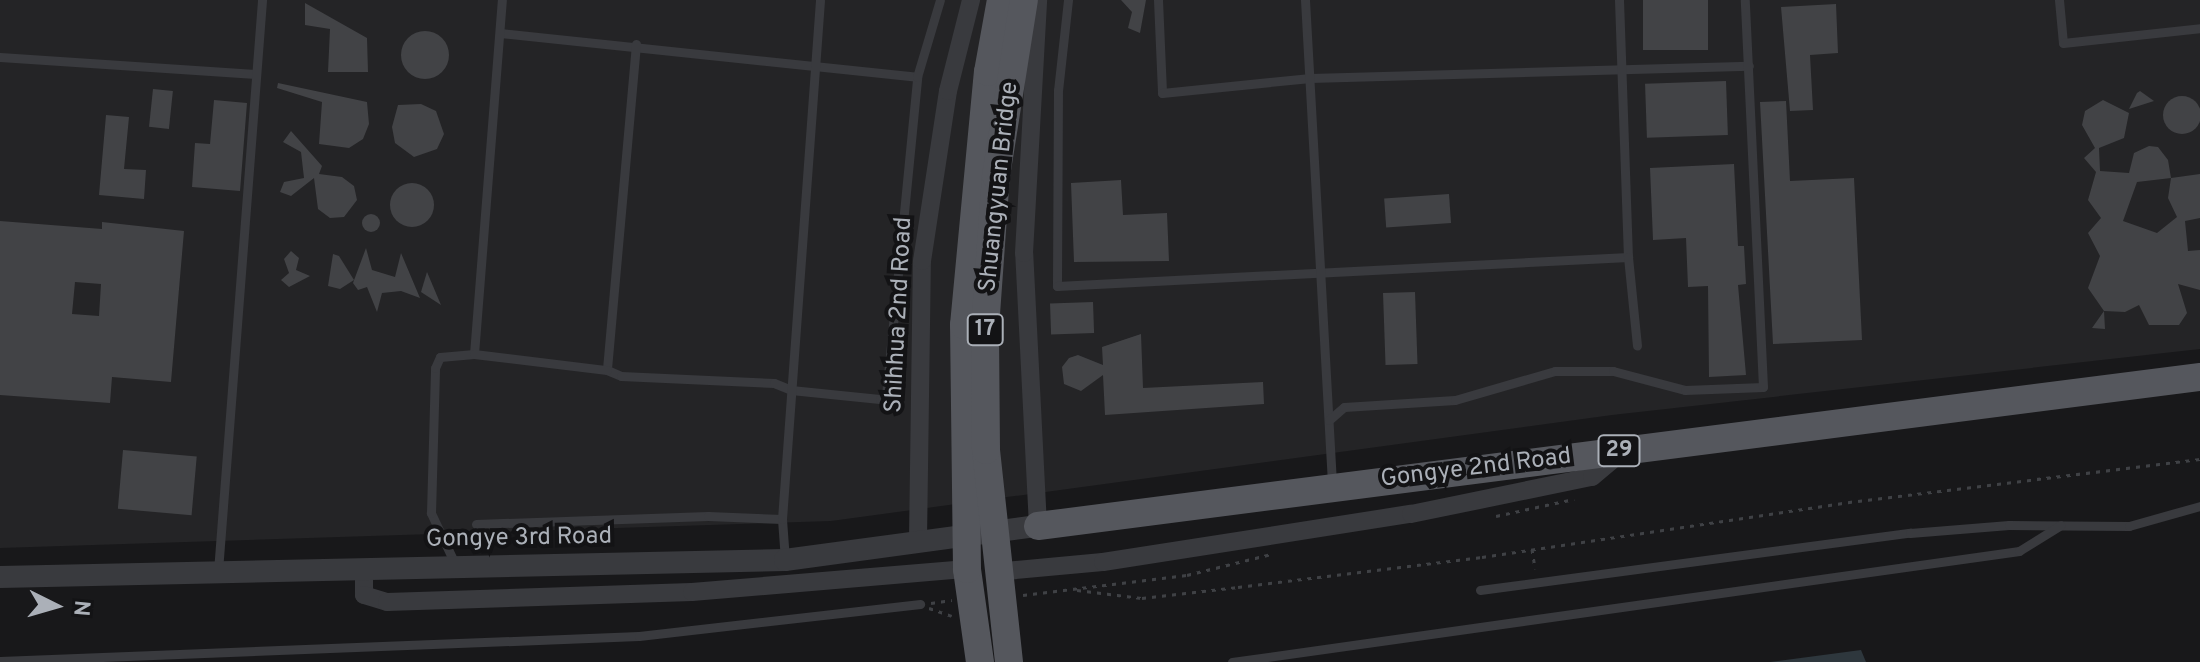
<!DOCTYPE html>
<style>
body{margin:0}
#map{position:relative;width:2200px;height:662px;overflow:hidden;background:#18181a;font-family:Overpass,sans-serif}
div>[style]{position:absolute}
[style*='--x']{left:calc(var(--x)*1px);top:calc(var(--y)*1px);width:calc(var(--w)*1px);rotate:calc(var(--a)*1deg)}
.built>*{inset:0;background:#242426}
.water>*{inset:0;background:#2e373d}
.building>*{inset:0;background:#424346;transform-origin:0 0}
.round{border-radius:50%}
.path>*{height:3px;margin-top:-1.5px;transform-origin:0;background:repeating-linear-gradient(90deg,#3f4145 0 4px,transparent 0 10px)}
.service>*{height:9px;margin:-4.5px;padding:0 4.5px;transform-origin:4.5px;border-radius:4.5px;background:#393a3e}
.minor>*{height:18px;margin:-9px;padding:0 9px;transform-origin:9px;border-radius:9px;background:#393a3e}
.tertiary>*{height:22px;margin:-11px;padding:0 11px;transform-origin:11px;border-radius:11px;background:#393a3e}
.primary>*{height:28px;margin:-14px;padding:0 14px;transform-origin:14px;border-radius:14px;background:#55575d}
.primary-bridge>*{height:28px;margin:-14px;padding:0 14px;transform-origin:14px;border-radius:14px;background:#55575d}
span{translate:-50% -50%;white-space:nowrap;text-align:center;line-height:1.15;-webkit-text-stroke:8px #131315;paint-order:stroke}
.shield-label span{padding:2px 6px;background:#131315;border:2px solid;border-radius:6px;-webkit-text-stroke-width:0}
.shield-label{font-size:22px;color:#abb0b8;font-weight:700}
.street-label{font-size:24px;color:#abb0b8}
.north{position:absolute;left:16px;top:566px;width:80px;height:80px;-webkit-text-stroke:6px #131315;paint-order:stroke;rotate:95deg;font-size:22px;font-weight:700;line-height:32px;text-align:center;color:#abb0b8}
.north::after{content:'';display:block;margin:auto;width:28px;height:36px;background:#abb0b8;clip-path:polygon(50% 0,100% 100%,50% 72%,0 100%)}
</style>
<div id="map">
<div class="built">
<i style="clip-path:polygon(0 0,2200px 0,2200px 349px,1612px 415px,831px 521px,0 548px)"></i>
</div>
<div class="water">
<i style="clip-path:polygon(1861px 650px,1866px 662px,1770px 662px)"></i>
</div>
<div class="building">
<i style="clip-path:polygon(1121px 0,1146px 0,1140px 33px,1128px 28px,1132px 12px)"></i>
<i style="left:1643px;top:0;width:65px;height:50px"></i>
<i style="clip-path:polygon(305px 3px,367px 38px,368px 72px,328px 72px,330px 29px,305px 25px)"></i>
<i style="clip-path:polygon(1836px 4px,1838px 53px,1810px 55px,1813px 110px,1790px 111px,1781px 7px)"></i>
<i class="round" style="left:401px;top:31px;width:48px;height:48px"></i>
<i style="left:1726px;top:81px;width:54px;height:81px;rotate:88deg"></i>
<i style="clip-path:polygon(278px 83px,367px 102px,369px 124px,363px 139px,349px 148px,319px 144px,322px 102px,277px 88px)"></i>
<i style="left:153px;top:89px;width:20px;height:38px;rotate:6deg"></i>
<i style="clip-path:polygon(2140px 91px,2154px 101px,2129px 109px,2137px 93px)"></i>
<i class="round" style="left:2163px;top:96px;width:38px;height:38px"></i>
<i style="clip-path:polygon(214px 100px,247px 103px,240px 191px,192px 187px,195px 143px,210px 144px)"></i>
<i style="clip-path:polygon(2103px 100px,2129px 113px,2124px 138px,2099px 148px,2100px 171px,2129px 173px,2134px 153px,2149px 146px,2158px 147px,2168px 160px,2171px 178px,2137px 182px,2123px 221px,2157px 233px,2177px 217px,2168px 198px,2171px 178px,2200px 174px,2200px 218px,2185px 221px,2188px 251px,2200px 250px,2200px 290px,2178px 284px,2187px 313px,2179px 325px,2149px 325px,2139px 305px,2125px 312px,2104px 311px,2105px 329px,2092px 328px,2104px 311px,2088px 288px,2100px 256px,2088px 233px,2101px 218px,2088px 200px,2096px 172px,2084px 158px,2095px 148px,2082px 125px,2085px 111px)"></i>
<i style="clip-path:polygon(1786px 101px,1790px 181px,1854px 178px,1862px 340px,1773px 344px,1760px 102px)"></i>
<i style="clip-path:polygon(421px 104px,436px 111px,444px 134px,437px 149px,414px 157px,395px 143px,392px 127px,398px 105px)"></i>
<i style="clip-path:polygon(106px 115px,129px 117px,124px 169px,146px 170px,144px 199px,99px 195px)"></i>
<i style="clip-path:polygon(291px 131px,322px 166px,319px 174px,342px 177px,354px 186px,357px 200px,344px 217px,330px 218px,318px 209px,314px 178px,291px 196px,280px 192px,284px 182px,304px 178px,301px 152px,283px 142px)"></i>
<i style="clip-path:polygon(1734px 164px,1738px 246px,1744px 246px,1746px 284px,1738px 285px,1746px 375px,1709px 377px,1708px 286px,1688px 287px,1686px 238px,1653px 240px,1650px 168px)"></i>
<i style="clip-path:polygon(1121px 180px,1123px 215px,1167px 213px,1169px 261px,1074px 262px,1071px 183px)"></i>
<i class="round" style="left:390px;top:183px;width:44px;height:44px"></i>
<i style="left:1449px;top:194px;width:29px;height:65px;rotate:86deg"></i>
<i class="round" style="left:362px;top:214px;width:18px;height:18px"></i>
<i style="clip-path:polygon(evenodd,0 221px,102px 229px,102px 222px,184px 231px,171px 382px,112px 377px,110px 403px,0 395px,0 221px,75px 282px,101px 284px,99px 316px,72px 314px,75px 282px)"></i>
<i style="clip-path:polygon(366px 248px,372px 270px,395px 277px,401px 253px,420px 298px,401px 291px,382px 293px,377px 312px,367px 287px,358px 290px,353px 283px)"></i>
<i style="clip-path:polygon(291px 251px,299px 258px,296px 270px,310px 276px,289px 287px,281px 280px,289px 273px,284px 259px)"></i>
<i style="clip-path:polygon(333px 254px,339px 256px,354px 280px,340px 289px,328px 286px)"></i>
<i style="clip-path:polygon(427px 272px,441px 305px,421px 292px)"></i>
<i style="left:1415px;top:292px;width:72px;height:32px;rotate:88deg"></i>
<i style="left:1093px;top:302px;width:31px;height:43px;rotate:88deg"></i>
<i style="clip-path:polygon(1141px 334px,1143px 388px,1263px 382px,1264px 404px,1105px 415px,1103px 375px,1081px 391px,1064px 384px,1062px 367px,1069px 358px,1078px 355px,1103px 365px,1102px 347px)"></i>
<i style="left:123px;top:450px;width:74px;height:59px;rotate:5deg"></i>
</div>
<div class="path">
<i style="--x:1496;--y:516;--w:80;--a:-12.3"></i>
<i style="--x:1532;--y:549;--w:20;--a:81"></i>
<i style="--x:1077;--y:590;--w:65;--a:7"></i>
<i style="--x:1142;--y:598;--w:97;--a:-6.5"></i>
<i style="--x:1238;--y:587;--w:246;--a:-7"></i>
<i style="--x:1482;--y:557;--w:380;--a:-8.5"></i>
<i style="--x:1858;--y:501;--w:345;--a:-7"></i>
<i style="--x:1023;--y:595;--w:165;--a:-7"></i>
<i style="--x:1187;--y:575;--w:87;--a:-14"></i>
<i style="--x:931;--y:603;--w:21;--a:-8"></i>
<i style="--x:929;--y:608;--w:24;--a:19"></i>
</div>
<div class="service">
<i style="--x:1068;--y:0;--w:91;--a:96.3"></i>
<i style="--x:1058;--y:90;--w:196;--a:90.3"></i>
<i style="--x:1057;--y:286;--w:572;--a:-2.91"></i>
<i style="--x:1158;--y:0;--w:93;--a:87.5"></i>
<i style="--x:1162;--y:93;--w:149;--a:-5.8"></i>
<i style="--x:1310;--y:78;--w:439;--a:-1.6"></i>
<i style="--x:1305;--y:0;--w:485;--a:86.8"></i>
<i style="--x:1619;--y:0;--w:257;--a:88"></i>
<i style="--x:1628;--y:257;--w:89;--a:84.2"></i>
<i style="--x:2059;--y:0;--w:43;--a:84.7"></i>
<i style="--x:2063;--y:43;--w:138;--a:-6.2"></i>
<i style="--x:500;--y:33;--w:419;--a:6"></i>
<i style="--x:636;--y:44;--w:327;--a:95.1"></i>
<i style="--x:607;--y:370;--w:15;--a:23"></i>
<i style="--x:621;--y:376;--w:153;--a:2.6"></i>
<i style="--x:774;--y:383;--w:18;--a:22"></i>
<i style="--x:791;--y:390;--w:89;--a:5.8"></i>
<i style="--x:880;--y:399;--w:7;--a:-27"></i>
<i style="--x:886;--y:396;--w:321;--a:-84.4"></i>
<i style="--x:917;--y:77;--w:80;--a:-73.4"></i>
<i style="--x:0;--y:57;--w:256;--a:3.8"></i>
<i style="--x:474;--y:354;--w:355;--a:-85.5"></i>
<i style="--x:1329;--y:420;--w:20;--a:-41"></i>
<i style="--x:1344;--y:407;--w:111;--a:-3.6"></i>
<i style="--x:1455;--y:400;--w:104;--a:-16.2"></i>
<i style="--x:1555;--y:371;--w:58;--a:0"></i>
<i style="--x:1613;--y:371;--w:74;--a:14.8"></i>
<i style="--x:1685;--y:390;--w:78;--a:-2.2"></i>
<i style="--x:1763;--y:387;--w:387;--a:-92.7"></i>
<i style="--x:476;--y:524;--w:232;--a:-2"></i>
<i style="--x:708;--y:516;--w:74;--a:2.3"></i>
<i style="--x:785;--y:560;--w:41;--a:-94.2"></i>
<i style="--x:782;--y:519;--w:520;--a:-85.81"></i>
<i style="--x:456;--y:566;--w:59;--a:-115.3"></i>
<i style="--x:431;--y:513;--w:145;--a:-88.4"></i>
<i style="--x:435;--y:368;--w:12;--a:-66"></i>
<i style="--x:440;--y:357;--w:34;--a:-5"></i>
<i style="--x:474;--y:354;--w:134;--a:6.9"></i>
<i style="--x:218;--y:571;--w:573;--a:-85.59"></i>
<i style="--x:1480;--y:590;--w:434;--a:-7.6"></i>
<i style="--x:1910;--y:533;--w:99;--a:-4.6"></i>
<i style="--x:2009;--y:525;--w:120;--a:0.5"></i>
<i style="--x:2129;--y:526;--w:74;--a:-15.7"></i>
<i style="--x:0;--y:661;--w:639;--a:-2.24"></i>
<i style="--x:639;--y:636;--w:283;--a:-6.5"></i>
<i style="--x:1232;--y:662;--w:795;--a:-8.03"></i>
<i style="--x:2019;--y:551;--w:49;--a:-31.8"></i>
</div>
<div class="minor">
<i style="--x:1038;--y:526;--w:273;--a:-92.9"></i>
<i style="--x:1024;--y:253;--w:253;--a:-86.8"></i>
<i style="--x:918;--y:540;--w:279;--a:-89.2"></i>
<i style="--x:922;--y:261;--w:172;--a:-81.3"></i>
<i style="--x:948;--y:91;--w:94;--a:-75.8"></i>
<i style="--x:364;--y:568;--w:27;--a:90"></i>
<i style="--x:364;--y:595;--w:24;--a:17"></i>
<i style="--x:387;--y:602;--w:305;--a:-1.9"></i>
<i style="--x:692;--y:592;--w:276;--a:-4.8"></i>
<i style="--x:995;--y:572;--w:108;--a:-5.3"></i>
<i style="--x:1103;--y:562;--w:312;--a:-8.9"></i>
<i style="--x:1411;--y:514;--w:185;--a:-11.6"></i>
<i style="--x:1592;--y:477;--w:40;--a:-40"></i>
</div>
<div class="tertiary">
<i style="--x:0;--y:577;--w:785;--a:-1.24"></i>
<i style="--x:785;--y:560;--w:255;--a:-7.7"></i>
</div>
<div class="primary">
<i style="--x:1038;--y:526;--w:1172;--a:-7.31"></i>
</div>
<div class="primary-bridge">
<i style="--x:980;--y:662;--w:94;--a:-98"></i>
<i style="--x:967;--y:569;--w:244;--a:-90.7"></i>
<i style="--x:964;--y:325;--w:254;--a:-84.6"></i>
<i style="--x:988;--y:72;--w:73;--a:-79.8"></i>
<i style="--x:1009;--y:662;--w:213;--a:-96.2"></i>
<i style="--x:986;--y:450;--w:122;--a:-90.5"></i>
<i style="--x:985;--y:328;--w:152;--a:-85.9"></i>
<i style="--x:996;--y:176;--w:178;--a:-81"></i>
</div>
<div class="shield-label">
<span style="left:985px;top:330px">17</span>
<span style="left:1619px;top:451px">29</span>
</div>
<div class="street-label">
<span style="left:1000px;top:187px;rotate:-84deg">Shuangyuan Bridge</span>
<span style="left:900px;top:315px;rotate:-87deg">Shihhua 2nd Road</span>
<span style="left:1476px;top:469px;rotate:-7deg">Gongye 2nd Road</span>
<span style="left:519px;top:539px;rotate:-1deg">Gongye 3rd Road</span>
</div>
<div class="north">N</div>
</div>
